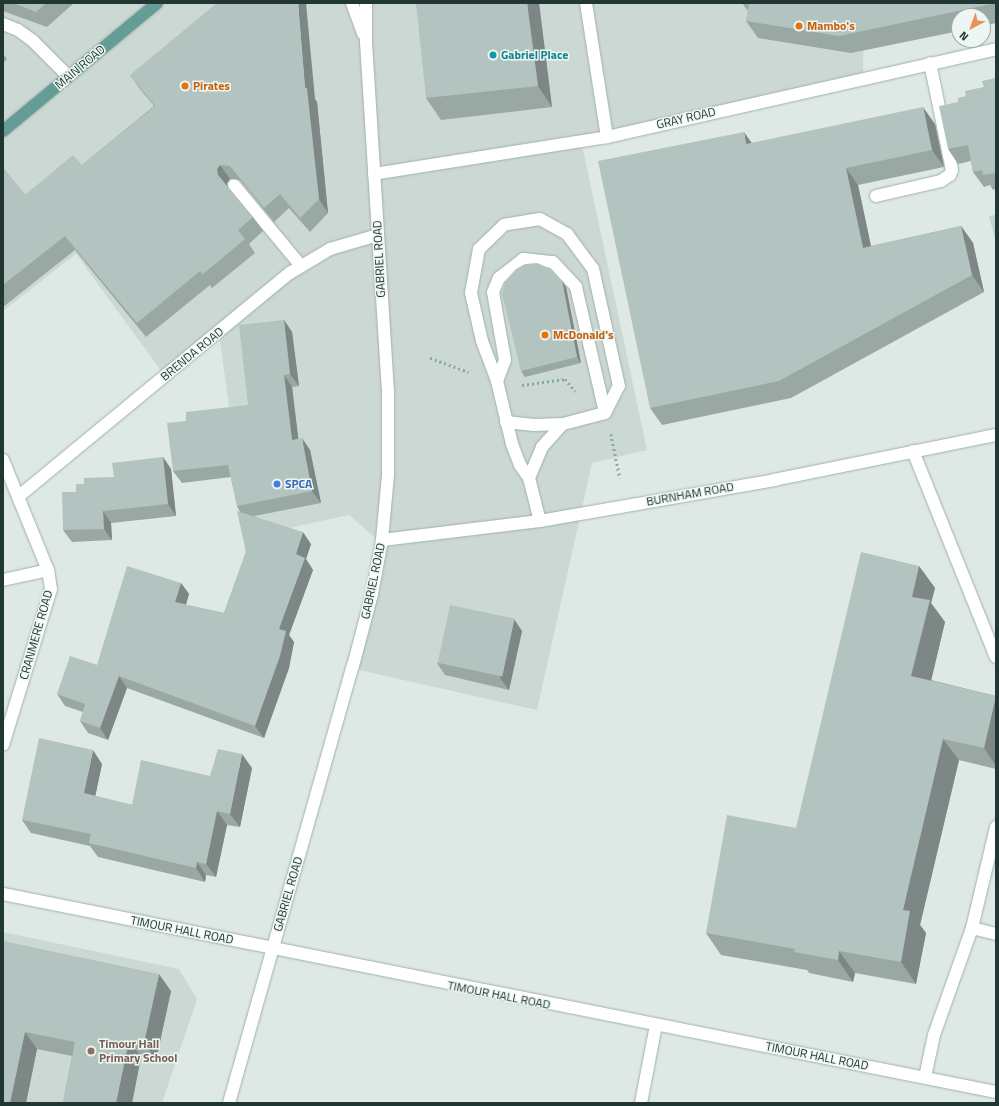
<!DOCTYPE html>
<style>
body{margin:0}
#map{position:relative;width:999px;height:1106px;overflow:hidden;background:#dee9e5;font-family:"Titillium Web",sans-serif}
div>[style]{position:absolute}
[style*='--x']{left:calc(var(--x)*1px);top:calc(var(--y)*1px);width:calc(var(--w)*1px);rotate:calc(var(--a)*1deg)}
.built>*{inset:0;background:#ccd8d4}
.green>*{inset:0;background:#b7d9c5}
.path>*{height:2.5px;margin-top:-1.25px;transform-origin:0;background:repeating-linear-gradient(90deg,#7faba3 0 2px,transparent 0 5px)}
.roads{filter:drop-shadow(0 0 1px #a1b0ac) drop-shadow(0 0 1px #a1b0ac)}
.minor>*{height:12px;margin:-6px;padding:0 6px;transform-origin:6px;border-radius:6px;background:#fff}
.major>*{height:12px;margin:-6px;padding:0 6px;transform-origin:6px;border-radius:6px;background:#649d96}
.wall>*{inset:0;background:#9aa8a4}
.shaded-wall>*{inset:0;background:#7d8886}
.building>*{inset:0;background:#b3c3bf;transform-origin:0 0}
.dots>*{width:11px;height:11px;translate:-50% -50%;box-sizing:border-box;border:2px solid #eef6f3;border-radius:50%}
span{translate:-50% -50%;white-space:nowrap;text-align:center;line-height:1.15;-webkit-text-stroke:3px #eef6f3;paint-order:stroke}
.food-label{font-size:12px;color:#c56008;font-weight:700}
.left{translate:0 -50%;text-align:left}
.culture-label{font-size:12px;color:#0d838f;font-weight:700}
.street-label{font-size:12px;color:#203734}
.shop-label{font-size:12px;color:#366cbe;font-weight:700}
.education-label{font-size:12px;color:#785e54;font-weight:700}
.frame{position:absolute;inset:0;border:4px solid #203734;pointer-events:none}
.north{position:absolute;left:951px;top:8px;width:40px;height:40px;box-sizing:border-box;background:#eef6f3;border:1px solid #9caaa7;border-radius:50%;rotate:221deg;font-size:11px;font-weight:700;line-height:16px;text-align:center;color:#203734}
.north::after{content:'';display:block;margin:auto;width:14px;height:18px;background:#eb9159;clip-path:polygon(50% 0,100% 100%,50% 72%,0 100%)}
</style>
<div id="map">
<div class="built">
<i style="clip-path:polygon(3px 3px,864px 3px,863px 77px,581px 140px,647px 450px,592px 463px,537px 710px,350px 668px,380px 542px,349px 515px,247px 537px,219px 333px,165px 376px,76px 254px,3px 311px)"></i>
<i style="clip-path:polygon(3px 932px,179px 969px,197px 999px,162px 1103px,3px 1103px)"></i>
</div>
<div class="green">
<i style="clip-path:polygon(996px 215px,996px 242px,989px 216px)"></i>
</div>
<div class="path">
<i style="--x:430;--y:358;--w:41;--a:19.7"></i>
<i style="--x:522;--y:385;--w:43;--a:-7.9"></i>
<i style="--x:565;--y:379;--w:16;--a:50"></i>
<i style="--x:611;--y:434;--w:45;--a:78.4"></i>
</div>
<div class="roads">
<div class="minor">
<i style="--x:352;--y:3;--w:33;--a:70"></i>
<i style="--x:586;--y:3;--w:136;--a:81.1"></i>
<i style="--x:3;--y:24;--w:16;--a:22"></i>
<i style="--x:18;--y:30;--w:19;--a:36"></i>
<i style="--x:33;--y:41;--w:49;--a:45"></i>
<i style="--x:374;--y:174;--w:236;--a:-9"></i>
<i style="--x:607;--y:137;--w:399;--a:-12.7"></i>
<i style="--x:234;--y:185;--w:105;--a:50.4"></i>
<i style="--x:876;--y:196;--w:67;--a:-13"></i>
<i style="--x:941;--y:181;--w:11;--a:-34"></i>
<i style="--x:950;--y:175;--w:5;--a:-68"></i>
<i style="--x:952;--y:170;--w:109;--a:-101.6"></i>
<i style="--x:497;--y:381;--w:22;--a:-69"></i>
<i style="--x:505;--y:360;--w:69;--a:-100"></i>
<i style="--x:493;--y:292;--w:15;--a:-67"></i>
<i style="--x:499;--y:278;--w:31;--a:-38"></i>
<i style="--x:523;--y:259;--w:30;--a:6"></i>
<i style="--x:553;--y:262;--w:34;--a:47"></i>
<i style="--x:576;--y:287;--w:129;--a:77"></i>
<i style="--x:506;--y:422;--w:28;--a:6"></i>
<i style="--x:534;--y:425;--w:29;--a:-2"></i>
<i style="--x:913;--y:451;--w:222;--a:68.1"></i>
<i style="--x:3;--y:460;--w:119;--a:67.8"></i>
<i style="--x:48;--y:570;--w:19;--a:81"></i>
<i style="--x:51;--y:589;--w:163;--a:107.1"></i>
<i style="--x:529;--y:478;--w:34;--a:-67"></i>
<i style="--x:542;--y:447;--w:31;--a:-48"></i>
<i style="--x:563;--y:424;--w:43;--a:-14.7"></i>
<i style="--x:605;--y:413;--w:30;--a:-63"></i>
<i style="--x:619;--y:386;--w:120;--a:-102.5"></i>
<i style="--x:593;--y:269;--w:44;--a:-126.6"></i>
<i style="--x:567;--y:234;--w:31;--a:-151"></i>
<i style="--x:540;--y:219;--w:36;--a:171"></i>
<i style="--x:504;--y:225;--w:35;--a:136"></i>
<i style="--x:479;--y:249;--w:45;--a:100.3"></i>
<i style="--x:471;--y:293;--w:49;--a:77.1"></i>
<i style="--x:482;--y:341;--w:43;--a:69.4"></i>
<i style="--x:497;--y:381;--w:65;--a:76.6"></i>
<i style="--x:512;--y:444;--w:22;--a:69"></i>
<i style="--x:520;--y:465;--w:16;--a:55"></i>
<i style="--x:529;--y:478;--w:44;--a:75.7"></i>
<i style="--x:19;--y:496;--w:351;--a:-39.5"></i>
<i style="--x:290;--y:273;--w:47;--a:-31"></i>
<i style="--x:330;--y:249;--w:50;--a:-16.3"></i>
<i style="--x:382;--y:540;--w:159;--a:-6.9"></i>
<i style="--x:540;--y:521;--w:238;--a:-9.9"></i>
<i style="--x:774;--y:480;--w:227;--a:-11.5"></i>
<i style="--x:3;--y:580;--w:46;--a:-12.5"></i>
<i style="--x:3;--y:894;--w:1013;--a:11.28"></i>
<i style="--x:972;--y:928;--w:25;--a:14"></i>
<i style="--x:925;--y:1077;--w:43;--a:-77.9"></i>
<i style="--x:934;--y:1035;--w:114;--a:-70.4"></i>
<i style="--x:972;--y:928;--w:104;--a:-76.6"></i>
<i style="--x:229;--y:1103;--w:454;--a:-74.2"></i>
<i style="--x:353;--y:666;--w:74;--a:-75.2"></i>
<i style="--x:372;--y:594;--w:55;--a:-79.5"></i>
<i style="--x:382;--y:540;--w:65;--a:-84.7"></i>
<i style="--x:388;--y:475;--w:83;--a:-90"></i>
<i style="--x:388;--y:392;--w:351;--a:-93.6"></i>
<i style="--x:366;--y:42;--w:39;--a:-90"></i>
<i style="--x:641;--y:1103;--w:79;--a:-79.1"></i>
</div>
<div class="major">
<i style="--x:3;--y:131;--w:200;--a:-39.7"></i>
</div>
</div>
<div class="wall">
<i style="clip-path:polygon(3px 3px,74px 3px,47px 27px,3px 11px)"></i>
<i style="clip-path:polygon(539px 3px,552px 107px,441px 120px,426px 98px)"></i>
<i style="clip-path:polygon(742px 3px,996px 3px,996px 23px,983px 26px,983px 16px,959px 16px,959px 31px,851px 53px,758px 38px,746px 21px,748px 11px)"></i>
<i style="clip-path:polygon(3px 54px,7px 59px,3px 63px)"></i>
<i style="clip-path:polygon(130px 75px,315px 99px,317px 102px,328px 213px,310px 232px,289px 208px,274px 222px,240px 180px,230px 179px,227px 183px,228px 187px,253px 217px,263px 231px,249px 244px,255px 253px,212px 288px,210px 285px,146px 337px,75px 250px,3px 307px,3px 168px,25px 195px,82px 165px,154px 106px,140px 89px)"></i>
<i style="clip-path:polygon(996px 78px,996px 189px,993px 190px,990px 185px,984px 187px,973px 172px,971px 161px,958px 164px,948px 149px,958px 102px,966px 96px,984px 87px)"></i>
<i style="clip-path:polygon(935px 124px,944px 167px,858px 185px,871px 246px,961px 226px,973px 243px,984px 292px,791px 398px,662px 425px,650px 408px,751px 143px)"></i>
<i style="clip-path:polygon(566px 287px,581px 363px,525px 377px,521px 371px)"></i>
<i style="clip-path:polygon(284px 320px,292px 332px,299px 386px,292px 387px,298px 439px,310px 450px,321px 503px,254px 516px,311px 544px,306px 559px,313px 570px,289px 635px,294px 642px,289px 668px,264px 738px,127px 688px,108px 740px,88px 733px,80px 721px,83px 712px,65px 706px,57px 694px,97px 665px,181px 583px,189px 594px,186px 605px,224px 613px,246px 552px,240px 512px,237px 506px,231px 477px,182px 483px,173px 471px,186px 421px,248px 405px)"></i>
<i style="clip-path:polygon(163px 457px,171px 469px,176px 516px,111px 523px,112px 540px,72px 542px,63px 530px,76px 492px,84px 484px,114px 477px)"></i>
<i style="clip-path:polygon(919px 566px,935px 588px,931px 603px,945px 622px,931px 680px,996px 696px,996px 769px,959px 760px,920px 925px,926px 933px,916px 984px,855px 973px,853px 982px,809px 973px,807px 970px,721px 955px,706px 933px,796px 828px)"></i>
<i style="clip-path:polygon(522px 631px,509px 690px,445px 675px,437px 663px)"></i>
<i style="clip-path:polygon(102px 764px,95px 796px,132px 805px,210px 776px,252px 768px,240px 827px,227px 825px,216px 877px,206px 875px,205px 882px,98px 857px,90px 846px,31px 833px,22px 820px)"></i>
<i style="clip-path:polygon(3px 941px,171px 991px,156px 1060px,141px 1057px,132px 1103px,63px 1103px,72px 1056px,37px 1049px,26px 1103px,3px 1103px)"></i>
</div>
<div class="shaded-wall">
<i style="clip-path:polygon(298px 3px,306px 3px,315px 99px,317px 102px,328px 213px,319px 199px,305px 88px)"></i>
<i style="clip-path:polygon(527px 3px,539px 3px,552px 107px,538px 86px)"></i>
<i style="clip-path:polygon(923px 107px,935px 124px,944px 167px,932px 150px)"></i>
<i style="clip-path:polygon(744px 132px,756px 149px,746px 144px)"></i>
<i style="clip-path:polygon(220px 165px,230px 179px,227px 183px,228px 189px,218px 175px,217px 169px)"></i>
<i style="clip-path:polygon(846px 168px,858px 185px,875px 265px,863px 248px)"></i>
<i style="clip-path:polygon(961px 226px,973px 243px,984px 292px,972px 275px)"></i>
<i style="clip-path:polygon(562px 281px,566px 287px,581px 363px,577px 357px)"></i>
<i style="clip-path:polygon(284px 320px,292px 332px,299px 386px,290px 374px)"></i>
<i style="clip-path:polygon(284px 375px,292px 387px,300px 452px,292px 440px)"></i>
<i style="clip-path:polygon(302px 438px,310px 450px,321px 503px,312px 491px)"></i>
<i style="clip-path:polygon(163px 457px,171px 469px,176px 516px,168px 504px)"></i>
<i style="clip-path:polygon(103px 511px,111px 523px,112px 540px,104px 529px)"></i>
<i style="clip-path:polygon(303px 532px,311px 544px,306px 559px,313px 570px,289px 635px,294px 642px,289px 668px,264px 738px,255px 726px,279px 629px,296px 554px)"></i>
<i style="clip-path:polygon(919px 566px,935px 588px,931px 603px,945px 622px,927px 698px,911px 676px,912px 597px)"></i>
<i style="clip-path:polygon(181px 583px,189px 594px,183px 614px,175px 602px)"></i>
<i style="clip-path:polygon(514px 619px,522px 631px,509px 690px,500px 678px)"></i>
<i style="clip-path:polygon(119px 676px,127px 688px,108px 740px,100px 728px)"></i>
<i style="clip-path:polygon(996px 696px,996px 766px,984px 748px)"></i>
<i style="clip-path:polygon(943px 739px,959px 760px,920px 925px,926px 933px,916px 984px,901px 962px,903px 910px)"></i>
<i style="clip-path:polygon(93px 750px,102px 764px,93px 807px,84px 793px)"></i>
<i style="clip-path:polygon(242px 754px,252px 768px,240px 827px,230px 814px)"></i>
<i style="clip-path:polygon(217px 811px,227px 825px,216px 877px,206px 864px)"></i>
<i style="clip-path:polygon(197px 862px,206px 875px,205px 882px,196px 868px)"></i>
<i style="clip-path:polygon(839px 951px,855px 973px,853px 982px,838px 960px)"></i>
<i style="clip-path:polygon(159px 974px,171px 991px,156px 1060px,144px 1043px)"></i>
<i style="clip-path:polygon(25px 1032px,37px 1049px,26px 1103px,10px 1103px)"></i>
<i style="clip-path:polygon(129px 1040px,141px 1057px,132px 1103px,116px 1103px)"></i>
</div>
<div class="building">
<i style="clip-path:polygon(13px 3px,46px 3px,36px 12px)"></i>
<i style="clip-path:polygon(217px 3px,298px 3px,305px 88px,307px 88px,319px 199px,300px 218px,280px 194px,264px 208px,230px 166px,220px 165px,217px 169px,218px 175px,253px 217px,238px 230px,245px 239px,203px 274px,200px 271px,137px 323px,65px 236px,3px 285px,3px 168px,25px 195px,73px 155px,82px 165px,155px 106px,130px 75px)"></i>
<i style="clip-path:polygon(416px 3px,527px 3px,538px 86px,426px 98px)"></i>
<i style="clip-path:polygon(744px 3px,996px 3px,839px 36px,746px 21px,749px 4px)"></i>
<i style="clip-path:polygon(996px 78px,996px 173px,983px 175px,982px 170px,973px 172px,968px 145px,948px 149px,939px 106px,958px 102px,958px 98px,966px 96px,965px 91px,984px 87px,982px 81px)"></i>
<i style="clip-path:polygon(923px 107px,932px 150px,846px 168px,863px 248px,961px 226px,972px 275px,779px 381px,650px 408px,598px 161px,744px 132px,746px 144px)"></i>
<i style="clip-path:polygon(537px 263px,549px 268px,562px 281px,577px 357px,521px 371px,502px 294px,506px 280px,516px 269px,525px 264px)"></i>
<i style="clip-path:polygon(284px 320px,290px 374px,284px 375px,292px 440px,302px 438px,312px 491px,237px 506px,228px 465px,173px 471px,167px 423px,186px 421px,186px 412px,248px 405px,239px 325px)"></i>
<i style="clip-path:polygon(163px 457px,168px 504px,103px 511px,104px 529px,63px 530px,62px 492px,76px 492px,76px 484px,84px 484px,84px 478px,114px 477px,112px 463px)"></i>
<i style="clip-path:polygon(237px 511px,303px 532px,296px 554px,305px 558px,279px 629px,286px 631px,280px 656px,255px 726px,119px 676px,100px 728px,80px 721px,85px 704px,57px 694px,70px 656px,97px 665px,127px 566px,181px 583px,175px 602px,224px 613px,246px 552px)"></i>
<i style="clip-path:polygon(861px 552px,919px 566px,912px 597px,930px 600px,911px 676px,996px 696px,984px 748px,943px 739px,903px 910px,910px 911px,901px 962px,839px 951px,838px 960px,794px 952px,795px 949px,706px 933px,727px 815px,796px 828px)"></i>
<i style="left:450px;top:605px;width:66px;height:59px;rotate:12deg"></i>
<i style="clip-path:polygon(39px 738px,93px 750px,84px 793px,132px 805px,141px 760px,210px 776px,218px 749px,242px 754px,230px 814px,217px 811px,206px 864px,197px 862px,196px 868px,89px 843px,91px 834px,22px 820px)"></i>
<i style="clip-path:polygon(3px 941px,159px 974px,144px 1043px,129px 1040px,116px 1103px,63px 1103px,75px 1042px,25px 1032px,10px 1103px,3px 1103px)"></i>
</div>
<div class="dots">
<i style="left:799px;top:26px;background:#e8710a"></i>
<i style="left:493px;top:55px;background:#0f9aa8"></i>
<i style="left:185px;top:86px;background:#e8710a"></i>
<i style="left:545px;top:335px;background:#e8710a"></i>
<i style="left:277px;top:484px;background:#3f7fe0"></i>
<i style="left:91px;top:1051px;background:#8d6e63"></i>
</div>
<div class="food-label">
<span class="left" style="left:807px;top:26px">Mambo's</span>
<span class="left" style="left:193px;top:86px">Pirates</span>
<span class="left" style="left:553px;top:335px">McDonald's</span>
</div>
<div class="culture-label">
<span class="left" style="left:501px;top:55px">Gabriel Place</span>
</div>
<div class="street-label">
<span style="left:80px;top:67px;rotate:-40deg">MAIN ROAD</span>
<span style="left:686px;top:118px;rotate:-13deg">GRAY ROAD</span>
<span style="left:379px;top:259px;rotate:-93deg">GABRIEL ROAD</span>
<span style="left:192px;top:354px;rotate:-39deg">BRENDA ROAD</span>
<span style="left:690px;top:494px;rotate:-10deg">BURNHAM ROAD</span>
<span style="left:373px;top:581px;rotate:-78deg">GABRIEL ROAD</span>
<span style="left:36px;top:635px;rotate:-74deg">CRANMERE ROAD</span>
<span style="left:288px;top:894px;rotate:-74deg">GABRIEL ROAD</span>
<span style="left:182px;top:930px;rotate:11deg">TIMOUR HALL ROAD</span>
<span style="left:499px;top:995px;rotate:11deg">TIMOUR HALL ROAD</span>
<span style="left:817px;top:1056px;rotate:11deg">TIMOUR HALL ROAD</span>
</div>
<div class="shop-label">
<span class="left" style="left:285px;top:484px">SPCA</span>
</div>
<div class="education-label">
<span class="left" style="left:99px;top:1051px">Timour Hall<br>Primary School</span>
</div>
<div class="frame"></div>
<div class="north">N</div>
</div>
